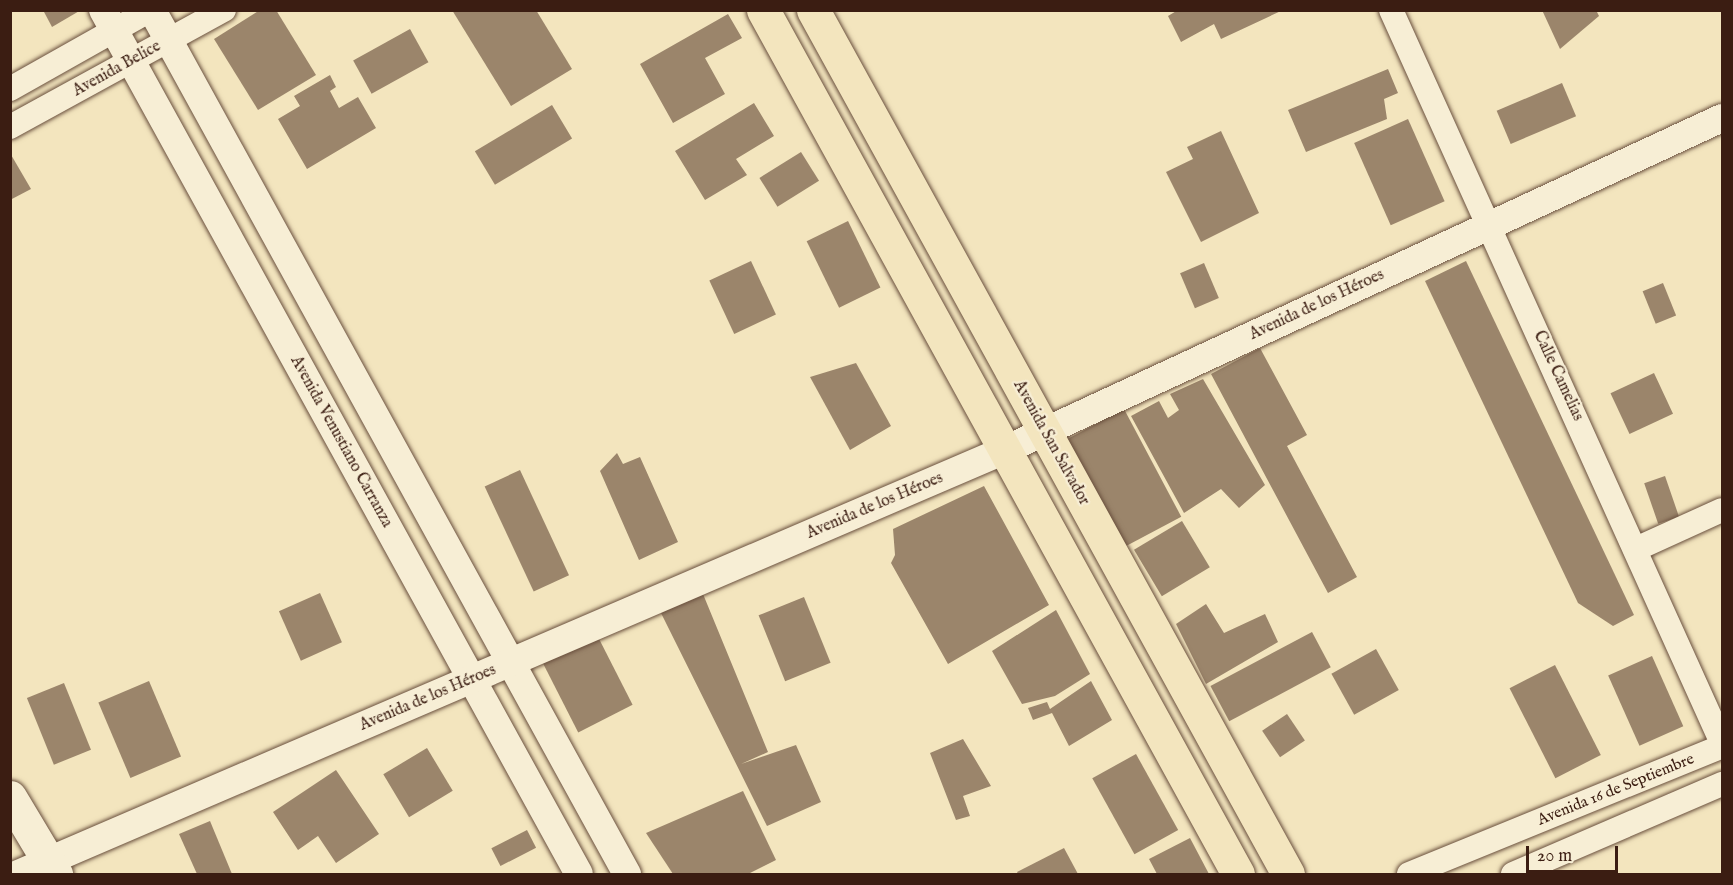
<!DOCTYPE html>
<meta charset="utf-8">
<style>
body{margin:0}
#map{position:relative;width:1733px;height:885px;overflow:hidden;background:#f3e5be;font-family:"IM FELL English",serif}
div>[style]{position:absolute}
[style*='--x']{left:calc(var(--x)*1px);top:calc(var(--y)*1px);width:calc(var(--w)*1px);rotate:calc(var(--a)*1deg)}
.building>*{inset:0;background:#9b856b;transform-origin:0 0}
.roads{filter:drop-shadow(0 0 2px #694f3d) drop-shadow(0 0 2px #694f3d)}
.minor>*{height:24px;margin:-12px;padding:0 12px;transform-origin:12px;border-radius:12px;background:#f7eed5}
.tertiary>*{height:28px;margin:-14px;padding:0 14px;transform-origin:14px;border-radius:14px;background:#f7eed5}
.secondary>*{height:33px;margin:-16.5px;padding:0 16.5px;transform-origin:16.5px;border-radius:16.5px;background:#f7eed5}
.primary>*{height:33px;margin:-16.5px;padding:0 16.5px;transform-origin:16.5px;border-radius:16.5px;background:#f3e5be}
span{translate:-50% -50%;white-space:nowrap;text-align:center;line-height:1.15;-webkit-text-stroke:4.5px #f7eed5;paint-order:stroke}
.street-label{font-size:16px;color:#3b1d12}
.frame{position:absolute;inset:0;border:12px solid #3b1d12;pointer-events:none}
.scale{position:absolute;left:1526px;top:846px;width:92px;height:27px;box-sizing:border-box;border:3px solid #3b1d12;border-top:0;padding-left:8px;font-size:18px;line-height:21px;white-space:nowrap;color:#3b1d12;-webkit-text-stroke:4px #f7eed5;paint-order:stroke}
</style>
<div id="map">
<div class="building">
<i style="clip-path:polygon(43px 10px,81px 10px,52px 27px)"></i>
<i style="clip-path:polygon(260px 10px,276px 10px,316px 75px,258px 110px,214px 39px)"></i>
<i style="clip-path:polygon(452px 10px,536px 10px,572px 69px,511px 106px)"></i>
<i style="clip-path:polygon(1178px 10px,1283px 10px,1221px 39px,1214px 24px,1181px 42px,1168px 16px)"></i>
<i style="clip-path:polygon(1542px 10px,1596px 10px,1599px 16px,1560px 49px)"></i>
<i style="clip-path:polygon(728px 14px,742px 38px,705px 58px,725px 94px,673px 123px,640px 64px)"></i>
<i style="left:410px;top:29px;width:38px;height:65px;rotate:61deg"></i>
<i style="clip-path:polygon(1388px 69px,1398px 93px,1384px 99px,1387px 119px,1306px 152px,1288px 110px)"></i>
<i style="clip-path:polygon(330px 75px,336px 87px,330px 91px,339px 108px,358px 97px,376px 128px,307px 169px,278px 119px,300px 106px,294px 96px)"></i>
<i style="left:1562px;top:83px;width:36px;height:71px;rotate:67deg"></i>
<i style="clip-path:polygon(754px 103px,774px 136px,736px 159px,747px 175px,705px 200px,675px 151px)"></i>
<i style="left:552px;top:105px;width:39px;height:90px;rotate:59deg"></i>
<i style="left:1408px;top:119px;width:90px;height:59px;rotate:66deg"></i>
<i style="clip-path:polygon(1221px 131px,1259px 213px,1201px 242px,1166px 172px,1193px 159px,1187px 147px)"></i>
<i style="left:801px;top:152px;width:34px;height:49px;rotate:58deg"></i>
<i style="clip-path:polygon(10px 153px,31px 189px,10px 200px)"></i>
<i style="left:848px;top:221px;width:74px;height:46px;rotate:64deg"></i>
<i style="left:751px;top:261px;width:59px;height:46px;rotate:65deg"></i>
<i style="clip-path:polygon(1466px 261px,1634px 615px,1613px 626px,1578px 603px,1425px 281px)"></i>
<i style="left:1204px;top:263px;width:38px;height:26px;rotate:67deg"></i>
<i style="left:1663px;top:283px;width:35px;height:22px;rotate:68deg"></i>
<i style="clip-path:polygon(1260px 348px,1307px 435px,1287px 446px,1357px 577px,1328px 593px,1211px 374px)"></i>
<i style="clip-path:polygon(856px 363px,891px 426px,850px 450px,810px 377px)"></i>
<i style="left:1654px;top:373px;width:45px;height:48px;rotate:65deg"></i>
<i style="clip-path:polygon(1203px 379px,1265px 485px,1239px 508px,1221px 489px,1184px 513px,1131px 416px,1159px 401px,1168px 418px,1179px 410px,1170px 394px)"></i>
<i style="left:1124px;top:409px;width:122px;height:64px;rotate:62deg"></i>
<i style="clip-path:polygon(617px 453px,623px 464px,640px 457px,678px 542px,639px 560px,600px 471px)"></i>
<i style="left:520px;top:470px;width:116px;height:39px;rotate:65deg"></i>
<i style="left:1665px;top:476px;width:43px;height:22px;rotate:71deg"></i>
<i style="clip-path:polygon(984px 486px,1049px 605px,948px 664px,891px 563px,895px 555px,893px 529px)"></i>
<i style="left:1182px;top:521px;width:54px;height:56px;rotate:59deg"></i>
<i style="left:320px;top:593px;width:54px;height:45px;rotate:66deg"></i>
<i style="clip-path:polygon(703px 594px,768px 752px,741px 764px,796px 745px,821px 802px,767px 826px,659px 609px)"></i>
<i style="left:804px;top:597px;width:71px;height:49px;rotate:68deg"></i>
<i style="clip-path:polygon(1206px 604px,1224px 633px,1265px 614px,1278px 642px,1206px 684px,1176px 624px)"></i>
<i style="clip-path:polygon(1056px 610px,1090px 674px,1055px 696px,1022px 704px,992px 651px)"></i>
<i style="left:594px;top:629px;width:85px;height:61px;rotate:63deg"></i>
<i style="left:1312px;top:632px;width:40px;height:115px;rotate:62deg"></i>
<i style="left:1376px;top:649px;width:47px;height:51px;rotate:61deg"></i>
<i style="left:1652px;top:656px;width:77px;height:48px;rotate:66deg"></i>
<i style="left:1555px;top:665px;width:101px;height:51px;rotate:63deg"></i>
<i style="left:149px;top:681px;width:82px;height:55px;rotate:67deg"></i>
<i style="clip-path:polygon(1091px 681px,1112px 720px,1069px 746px,1052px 713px,1033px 720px,1028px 708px,1047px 702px,1050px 709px)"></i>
<i style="left:64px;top:683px;width:72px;height:40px;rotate:68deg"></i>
<i style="left:1287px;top:714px;width:32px;height:30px;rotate:56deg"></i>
<i style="clip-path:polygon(963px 739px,991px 786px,963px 796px,970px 816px,956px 820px,930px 753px)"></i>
<i style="left:427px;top:748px;width:50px;height:51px;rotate:59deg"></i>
<i style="left:1136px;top:754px;width:87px;height:50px;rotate:61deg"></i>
<i style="clip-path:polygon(336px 770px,379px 834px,336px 863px,318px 836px,298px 850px,273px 812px)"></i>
<i style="clip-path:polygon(743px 791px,776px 860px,748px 874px,673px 874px,646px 833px)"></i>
<i style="clip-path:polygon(210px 821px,232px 874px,197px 874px,179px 834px)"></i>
<i style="left:527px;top:830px;width:20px;height:40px;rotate:63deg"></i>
<i style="clip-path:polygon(1190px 838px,1209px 874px,1157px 874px,1149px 859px)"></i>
<i style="clip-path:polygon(1064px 848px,1078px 874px,1018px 874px,1017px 872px)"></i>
</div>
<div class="roads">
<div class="minor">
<i style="--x:1391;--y:10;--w:804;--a:65.7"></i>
<i style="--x:10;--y:89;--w:161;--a:-29.4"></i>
<i style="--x:10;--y:127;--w:244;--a:-28.7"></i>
<i style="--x:1636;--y:549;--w:94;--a:-24.4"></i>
<i style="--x:1409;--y:874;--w:338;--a:-22.2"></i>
<i style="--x:1513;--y:874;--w:228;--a:-23.3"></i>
</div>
<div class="tertiary">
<i style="--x:103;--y:10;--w:986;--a:61.15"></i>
<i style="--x:152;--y:10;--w:986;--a:61.2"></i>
<i style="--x:18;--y:874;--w:1074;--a:-23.25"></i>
<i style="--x:1005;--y:450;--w:790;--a:-24.85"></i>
</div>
<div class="secondary">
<i style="--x:10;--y:797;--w:90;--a:59.1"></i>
</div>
<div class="primary">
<i style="--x:763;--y:10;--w:986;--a:61.2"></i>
<i style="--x:813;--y:10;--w:986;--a:61.2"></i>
</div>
</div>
<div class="street-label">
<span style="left:117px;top:69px;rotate:-29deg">Avenida Belice</span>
<span style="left:1317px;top:305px;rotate:-25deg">Avenida de los Héroes</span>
<span style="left:1558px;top:376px;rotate:65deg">Calle Camelias</span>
<span style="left:341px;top:442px;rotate:61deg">Avenida Venustiano Carranza</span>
<span style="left:1051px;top:443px;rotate:61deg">Avenida San Salvador</span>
<span style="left:875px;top:506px;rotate:-23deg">Avenida de los Héroes</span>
<span style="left:428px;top:698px;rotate:-23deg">Avenida de los Héroes</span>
<span style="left:1616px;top:790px;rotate:-22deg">Avenida 16 de Septiembre</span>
</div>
<div class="frame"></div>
<div class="scale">20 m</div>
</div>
